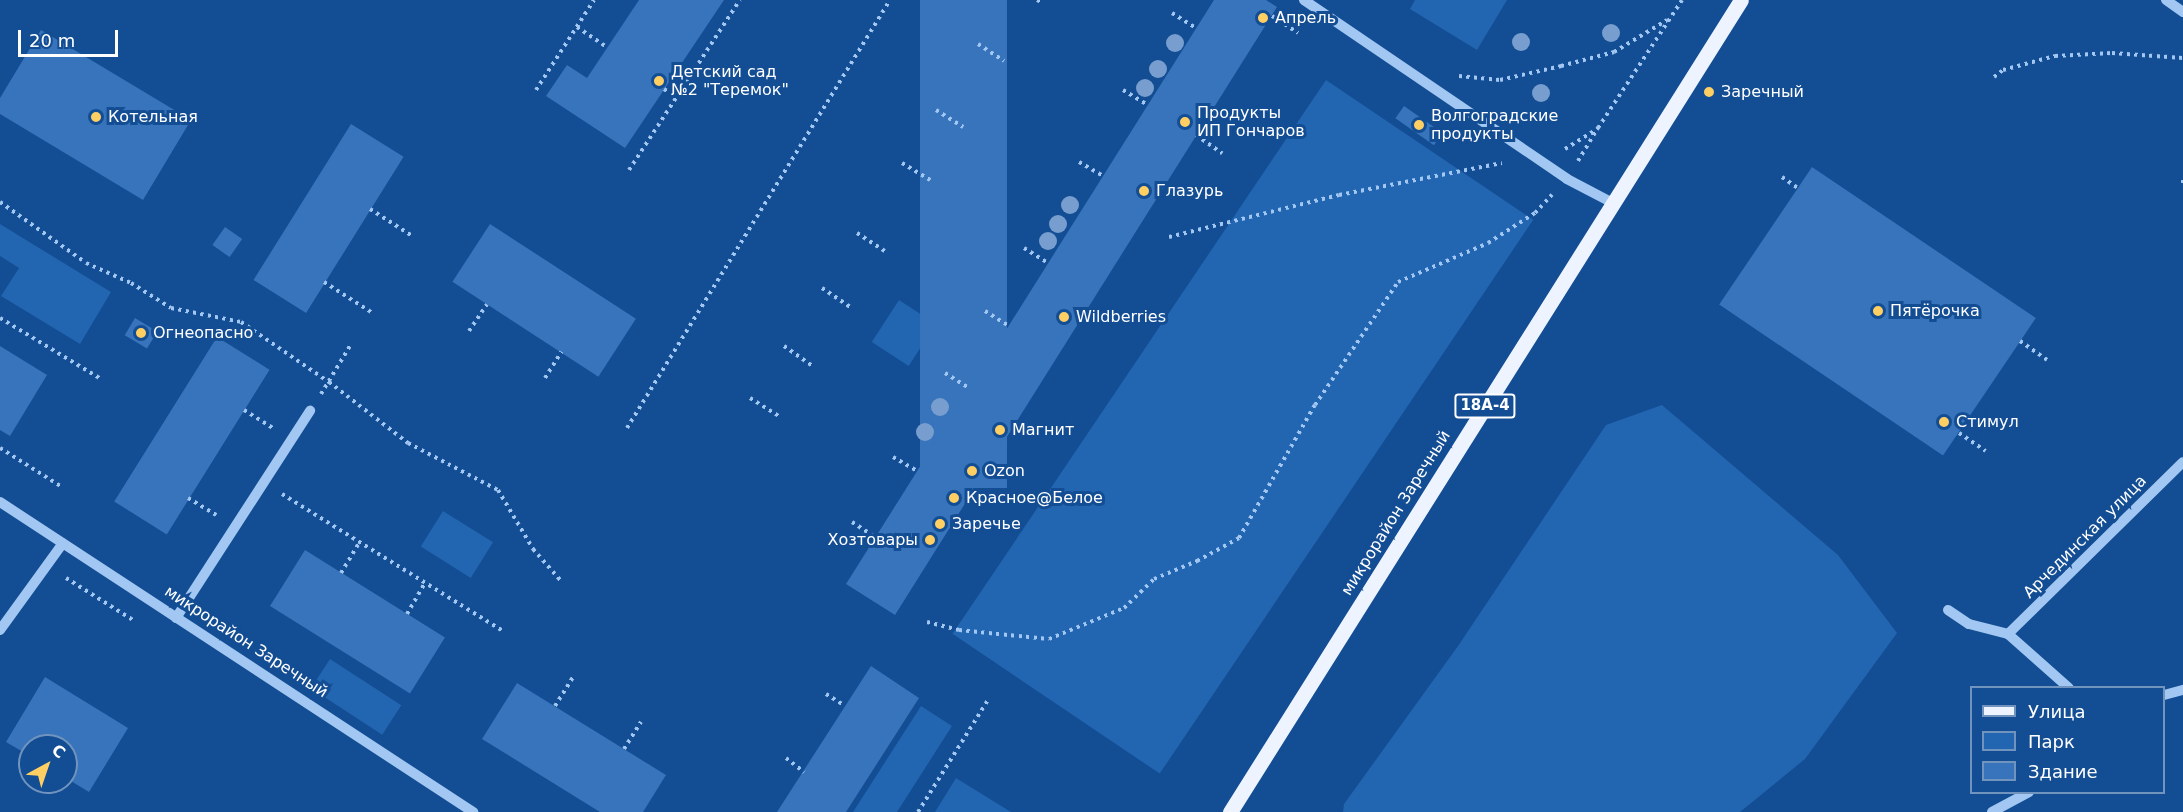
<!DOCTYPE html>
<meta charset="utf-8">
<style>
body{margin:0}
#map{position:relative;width:2183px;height:812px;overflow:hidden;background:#134d94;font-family:"DejaVu Sans",sans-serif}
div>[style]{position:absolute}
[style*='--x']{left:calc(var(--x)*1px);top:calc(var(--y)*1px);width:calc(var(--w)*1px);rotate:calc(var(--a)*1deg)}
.green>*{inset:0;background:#2265b1;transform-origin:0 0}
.building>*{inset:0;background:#3774bb;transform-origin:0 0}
.path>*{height:4px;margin-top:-2px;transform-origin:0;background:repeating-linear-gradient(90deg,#a1c7f2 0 3px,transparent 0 7.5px)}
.minor>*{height:10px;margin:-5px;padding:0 5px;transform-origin:5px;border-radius:5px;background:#a1c7f2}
.major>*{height:15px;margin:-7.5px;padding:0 7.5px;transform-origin:7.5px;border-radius:7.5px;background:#edf4ff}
.trees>*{width:18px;height:18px;margin:-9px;border-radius:50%;background:#779ece}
.dots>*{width:16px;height:16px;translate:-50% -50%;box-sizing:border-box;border:3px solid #134d94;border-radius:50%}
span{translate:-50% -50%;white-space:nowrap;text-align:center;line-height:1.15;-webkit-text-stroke:6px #134d94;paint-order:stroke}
.shield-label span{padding:2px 4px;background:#134d94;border:2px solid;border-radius:4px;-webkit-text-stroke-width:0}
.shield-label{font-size:15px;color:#fff;font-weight:700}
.poi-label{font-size:16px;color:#fff}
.left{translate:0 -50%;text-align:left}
.right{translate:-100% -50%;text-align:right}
.street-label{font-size:16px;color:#fff}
.legend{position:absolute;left:1970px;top:686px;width:195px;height:108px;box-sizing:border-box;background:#134d94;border:2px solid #7194bf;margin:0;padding:8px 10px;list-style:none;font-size:18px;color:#fff}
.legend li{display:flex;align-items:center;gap:12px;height:30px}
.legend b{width:30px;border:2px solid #7194bf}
.north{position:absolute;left:18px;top:734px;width:60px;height:60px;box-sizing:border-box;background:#134d94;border:2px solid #7194bf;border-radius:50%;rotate:40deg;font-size:16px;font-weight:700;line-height:24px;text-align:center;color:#fff}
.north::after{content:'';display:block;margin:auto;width:21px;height:27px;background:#ffcf63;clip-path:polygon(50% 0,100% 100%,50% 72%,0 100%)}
.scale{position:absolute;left:18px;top:30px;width:100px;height:27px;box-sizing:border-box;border:3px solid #fff;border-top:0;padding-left:8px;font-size:18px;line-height:21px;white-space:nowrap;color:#fff;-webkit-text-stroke:4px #134d94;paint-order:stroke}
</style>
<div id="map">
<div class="green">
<i style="clip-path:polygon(1415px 0,1507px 0,1477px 50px,1410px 9px)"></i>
<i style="left:1326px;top:80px;width:250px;height:668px;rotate:34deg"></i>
<i style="clip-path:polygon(0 224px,111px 292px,80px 344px,1px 296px,19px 268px,0 256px)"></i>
<i style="left:899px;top:300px;width:44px;height:50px;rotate:33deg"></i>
<i style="clip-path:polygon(1662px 405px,1838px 555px,1897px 633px,1805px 759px,1740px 812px,1343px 812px,1344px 804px,1458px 646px,1606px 425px)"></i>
<i style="left:443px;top:511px;width:59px;height:42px;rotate:32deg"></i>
<i style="left:330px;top:659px;width:85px;height:35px;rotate:33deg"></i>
<i style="clip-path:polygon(921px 706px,952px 726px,897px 812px,853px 812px)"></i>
<i style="clip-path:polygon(956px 778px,1011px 812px,935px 812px)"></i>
</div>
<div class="building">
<i style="clip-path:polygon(639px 0,724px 0,625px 148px,546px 96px,567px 65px,587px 78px)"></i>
<i style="left:920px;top:0;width:87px;height:488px"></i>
<i style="clip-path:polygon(1214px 0,1266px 0,1277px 7px,895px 615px,846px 584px)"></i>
<i style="clip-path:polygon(41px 30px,191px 120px,143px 200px,0 114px,0 98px)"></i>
<i style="left:1404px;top:106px;width:47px;height:15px;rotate:35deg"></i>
<i style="left:351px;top:124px;width:62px;height:184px;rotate:32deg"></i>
<i style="left:1812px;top:167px;width:270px;height:166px;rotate:34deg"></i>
<i style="left:490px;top:224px;width:174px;height:69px;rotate:33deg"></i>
<i style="left:225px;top:227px;width:21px;height:22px;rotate:35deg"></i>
<i style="left:135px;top:318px;width:26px;height:20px;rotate:31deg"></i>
<i style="left:217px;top:337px;width:62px;height:194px;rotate:32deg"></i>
<i style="clip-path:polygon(0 346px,47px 375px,10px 436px,0 430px)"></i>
<i style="left:305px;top:550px;width:165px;height:66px;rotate:32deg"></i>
<i style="clip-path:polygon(871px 666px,919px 698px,846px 812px,777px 812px)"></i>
<i style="clip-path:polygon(45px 677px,128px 728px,89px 792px,66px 778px,66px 746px,30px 746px,30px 756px,6px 742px)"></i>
<i style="clip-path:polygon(517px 683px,666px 775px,643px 812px,600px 812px,482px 739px)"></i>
</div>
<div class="path">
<i style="--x:1037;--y:0;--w:4;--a:27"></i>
<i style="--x:1172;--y:13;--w:28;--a:32"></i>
<i style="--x:1272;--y:16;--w:31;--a:33"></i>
<i style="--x:577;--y:27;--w:36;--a:34"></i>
<i style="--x:978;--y:44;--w:31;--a:33"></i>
<i style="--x:1459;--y:76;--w:41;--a:5.6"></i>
<i style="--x:1500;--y:80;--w:63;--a:-12.9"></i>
<i style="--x:1561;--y:66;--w:55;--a:-14.8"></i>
<i style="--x:1614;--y:52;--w:62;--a:-31.1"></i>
<i style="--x:1994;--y:77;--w:11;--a:-38"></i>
<i style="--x:2003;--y:70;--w:54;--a:-15.1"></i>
<i style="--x:2055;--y:56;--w:57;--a:-3"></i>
<i style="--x:2112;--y:53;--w:71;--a:4"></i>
<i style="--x:664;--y:89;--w:14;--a:34"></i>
<i style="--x:536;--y:90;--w:107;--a:-57.2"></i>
<i style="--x:1123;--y:90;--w:29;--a:31"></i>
<i style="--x:936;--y:110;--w:32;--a:32"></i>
<i style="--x:1196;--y:135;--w:32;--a:35"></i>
<i style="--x:1565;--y:149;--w:39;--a:-32"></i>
<i style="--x:1598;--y:128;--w:153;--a:-56.7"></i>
<i style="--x:1578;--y:161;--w:39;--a:-59"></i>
<i style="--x:1079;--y:162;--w:28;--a:30"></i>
<i style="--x:902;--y:163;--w:33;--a:31"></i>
<i style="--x:629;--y:170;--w:203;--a:-56.9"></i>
<i style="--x:1782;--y:177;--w:19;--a:35"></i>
<i style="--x:2183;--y:180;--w:5;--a:90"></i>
<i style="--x:0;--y:202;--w:105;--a:35.3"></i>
<i style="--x:86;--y:263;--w:49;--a:24"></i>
<i style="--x:131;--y:283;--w:47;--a:32"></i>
<i style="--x:171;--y:308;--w:71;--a:11.3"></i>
<i style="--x:241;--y:322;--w:107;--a:34.3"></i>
<i style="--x:329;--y:382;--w:100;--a:37.7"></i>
<i style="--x:408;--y:443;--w:102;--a:27.6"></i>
<i style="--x:498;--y:490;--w:69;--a:59.3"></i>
<i style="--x:533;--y:549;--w:44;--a:48.7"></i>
<i style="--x:370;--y:209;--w:52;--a:32.5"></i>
<i style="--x:857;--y:233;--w:33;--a:33"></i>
<i style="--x:1169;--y:237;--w:175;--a:-13.9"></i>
<i style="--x:1339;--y:195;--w:166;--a:-11.1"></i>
<i style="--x:1024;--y:248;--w:28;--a:32"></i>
<i style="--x:324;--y:282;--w:56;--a:32.6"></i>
<i style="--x:822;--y:288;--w:34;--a:34"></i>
<i style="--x:985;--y:311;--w:28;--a:32"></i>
<i style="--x:0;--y:318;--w:118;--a:31.1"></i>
<i style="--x:469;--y:331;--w:32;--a:-56"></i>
<i style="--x:2020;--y:341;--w:33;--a:35"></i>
<i style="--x:784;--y:346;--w:35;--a:35"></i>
<i style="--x:945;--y:373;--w:28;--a:32"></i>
<i style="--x:545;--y:378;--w:31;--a:-58"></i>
<i style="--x:321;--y:394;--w:56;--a:-58.9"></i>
<i style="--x:750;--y:398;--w:36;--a:32"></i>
<i style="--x:244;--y:410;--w:34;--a:32"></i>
<i style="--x:627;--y:428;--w:502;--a:-58.43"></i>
<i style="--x:1959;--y:433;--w:32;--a:34"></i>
<i style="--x:0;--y:448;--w:73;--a:32.2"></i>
<i style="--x:893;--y:457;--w:28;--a:30"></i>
<i style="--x:282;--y:494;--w:260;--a:31.8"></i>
<i style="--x:188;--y:498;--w:33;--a:31"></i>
<i style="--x:852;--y:522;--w:27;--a:33"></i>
<i style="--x:341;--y:573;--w:35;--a:-59"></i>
<i style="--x:66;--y:578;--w:79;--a:32.1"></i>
<i style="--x:407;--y:614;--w:36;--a:-60"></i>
<i style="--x:927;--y:622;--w:33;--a:14"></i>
<i style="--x:959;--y:630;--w:90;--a:5.7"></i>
<i style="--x:1049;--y:639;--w:81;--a:-22.5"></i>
<i style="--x:1124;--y:608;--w:42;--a:-44"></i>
<i style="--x:1154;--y:579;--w:47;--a:-22.7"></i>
<i style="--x:1197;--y:561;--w:48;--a:-28.7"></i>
<i style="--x:1239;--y:538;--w:153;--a:-60.3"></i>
<i style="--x:1315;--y:405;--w:148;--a:-56"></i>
<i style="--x:1398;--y:282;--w:98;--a:-23.4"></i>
<i style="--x:1488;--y:243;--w:56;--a:-32.6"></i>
<i style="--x:1535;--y:213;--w:25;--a:-47"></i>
<i style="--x:826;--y:694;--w:22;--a:32"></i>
<i style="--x:555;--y:706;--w:34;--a:-58"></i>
<i style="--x:624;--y:749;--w:32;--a:-58"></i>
<i style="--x:786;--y:758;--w:23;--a:38"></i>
<i style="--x:918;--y:812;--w:132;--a:-58"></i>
</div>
<div class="minor">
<i style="--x:1304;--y:0;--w:318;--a:34.2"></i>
<i style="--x:1567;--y:179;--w:52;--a:27.6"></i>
<i style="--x:2166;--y:0;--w:21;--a:35"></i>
<i style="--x:0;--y:502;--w:566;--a:33.24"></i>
<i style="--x:1948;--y:610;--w:25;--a:34"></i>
<i style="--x:1969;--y:624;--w:40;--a:14.4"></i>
<i style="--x:2008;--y:634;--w:81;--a:41.5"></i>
<i style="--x:176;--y:618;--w:247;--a:-57.1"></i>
<i style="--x:0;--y:630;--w:107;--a:-54.1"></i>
<i style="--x:2008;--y:634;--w:245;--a:-44.5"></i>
<i style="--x:2164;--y:695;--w:20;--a:-15"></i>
<i style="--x:1992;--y:812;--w:42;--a:-28.4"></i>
</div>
<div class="major">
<i style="--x:1230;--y:812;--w:959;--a:-57.82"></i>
</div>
<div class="trees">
<i style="left:1611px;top:33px"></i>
<i style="left:1521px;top:42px"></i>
<i style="left:1175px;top:43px"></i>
<i style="left:1158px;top:69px"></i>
<i style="left:1145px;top:88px"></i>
<i style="left:1541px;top:93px"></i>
<i style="left:1070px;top:205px"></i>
<i style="left:1058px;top:224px"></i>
<i style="left:1048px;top:241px"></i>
<i style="left:940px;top:407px"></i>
<i style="left:925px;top:432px"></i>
</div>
<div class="dots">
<i style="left:1263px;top:18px;background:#ffcf63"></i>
<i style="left:659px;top:81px;background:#ffcf63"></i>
<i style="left:1709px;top:92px;background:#ffcf63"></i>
<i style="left:96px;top:117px;background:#ffcf63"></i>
<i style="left:1185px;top:122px;background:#ffcf63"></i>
<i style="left:1419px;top:125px;background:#ffcf63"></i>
<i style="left:1144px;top:191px;background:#ffcf63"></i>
<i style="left:1878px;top:311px;background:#ffcf63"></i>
<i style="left:1064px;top:317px;background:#ffcf63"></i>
<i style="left:141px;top:333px;background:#ffcf63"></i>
<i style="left:1944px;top:422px;background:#ffcf63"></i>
<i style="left:1000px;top:430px;background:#ffcf63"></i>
<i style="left:972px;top:471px;background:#ffcf63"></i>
<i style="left:954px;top:498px;background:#ffcf63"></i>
<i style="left:940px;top:524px;background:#ffcf63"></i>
<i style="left:930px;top:540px;background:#ffcf63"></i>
</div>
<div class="shield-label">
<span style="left:1485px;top:406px">18А-4</span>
</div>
<div class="poi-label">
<span class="left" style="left:1275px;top:18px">Апрель</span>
<span class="left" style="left:671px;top:81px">Детский сад<br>№2 "Теремок"</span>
<span class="left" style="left:1721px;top:92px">Заречный</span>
<span class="left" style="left:1197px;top:122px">Продукты<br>ИП Гончаров</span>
<span class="left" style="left:1431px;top:125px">Волгоградские<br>продукты</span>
<span class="left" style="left:108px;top:117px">Котельная</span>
<span class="left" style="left:1156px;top:191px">Глазурь</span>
<span class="left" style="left:1890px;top:311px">Пятёрочка</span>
<span class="left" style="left:1076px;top:317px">Wildberries</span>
<span class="left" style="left:153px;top:333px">Огнеопасно</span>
<span class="left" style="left:1956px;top:422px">Стимул</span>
<span class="left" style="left:1012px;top:430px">Магнит</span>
<span class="left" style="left:984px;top:471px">Ozon</span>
<span class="left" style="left:966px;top:498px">Красное@Белое</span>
<span class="left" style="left:952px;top:524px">Заречье</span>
<span class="right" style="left:918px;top:540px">Хозтовары</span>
</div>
<div class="street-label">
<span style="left:1396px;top:513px;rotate:-58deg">микрорайон Заречный</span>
<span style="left:2085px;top:537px;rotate:-45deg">Арчединская улица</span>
<span style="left:246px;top:642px;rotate:33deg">микрорайон Заречный</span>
</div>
<ul class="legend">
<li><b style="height:8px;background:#edf4ff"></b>Улица</li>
<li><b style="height:16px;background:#2265b1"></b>Парк</li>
<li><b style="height:16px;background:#3774bb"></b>Здание</li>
</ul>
<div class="north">С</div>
<div class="scale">20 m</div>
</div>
